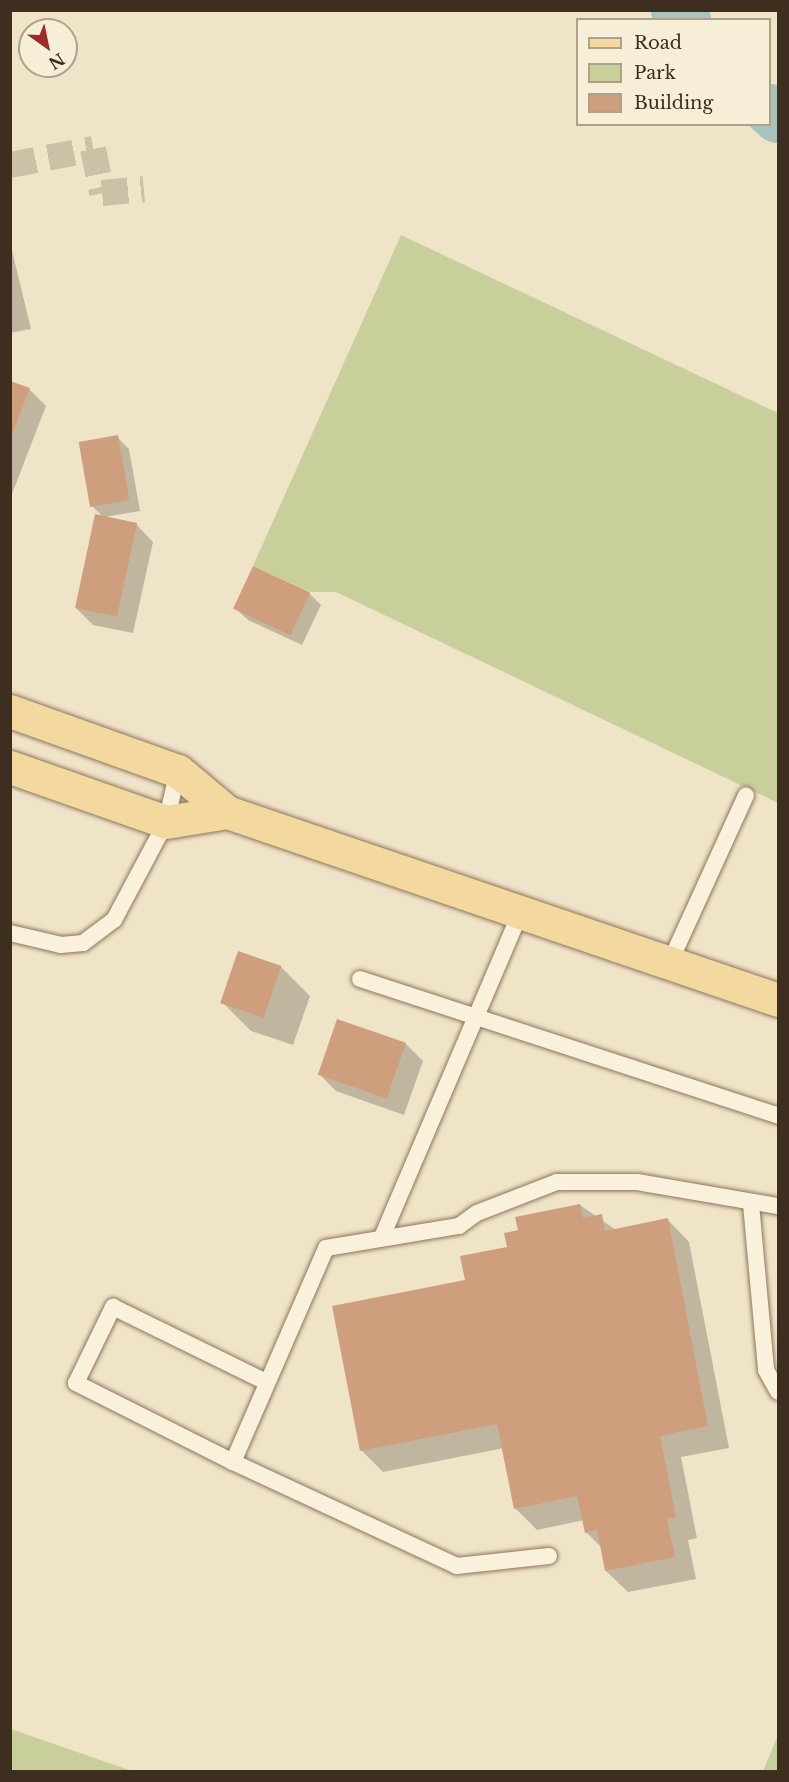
<!DOCTYPE html>
<style>
body{margin:0}
#map{position:relative;width:789px;height:1782px;overflow:hidden;background:#f0e4c8;font-family:"Libre Baskerville",serif}
div>[style]{position:absolute}
[style*='--x']{left:calc(var(--x)*1px);top:calc(var(--y)*1px);width:calc(var(--w)*1px);rotate:calc(var(--a)*1deg)}
.green>*{inset:0;background:#c9cf9b}
.shadow>*{inset:0;background:#0003}
.river>*{height:52px;margin:-26px;padding:0 26px;transform-origin:26px;border-radius:26px;background:#a9c4bc}
.building>*{inset:0;background:#cf9f7d;transform-origin:0 0}
.pedestrian-tunnel>*{height:26px;margin-top:-13px;transform-origin:0;background:repeating-linear-gradient(90deg,#ccc0a6 0 26px,transparent 0 39px)}
.roads{filter:drop-shadow(0 0 2px #8d765c) drop-shadow(0 0 2px #8d765c)}
.service>*{height:16px;margin:-8px;padding:0 8px;transform-origin:8px;border-radius:8px;background:#faf1dc}
.primary>*{height:33px;margin:-16.5px;padding:0 16.5px;transform-origin:16.5px;border-radius:16.5px;background:#f3d9a0}
span{translate:-50% -50%;white-space:nowrap;text-align:center;line-height:1.15;-webkit-text-stroke:4.5px #f7eed8;paint-order:stroke}
.frame{position:absolute;inset:0;border:12px solid #3d2e20;pointer-events:none}
.legend{position:absolute;left:576px;top:18px;width:195px;height:108px;box-sizing:border-box;background:#f7eed8;border:2px solid #ada18e;margin:0;padding:8px 10px;list-style:none;font-size:18px;color:#3d2e20}
.legend li{display:flex;align-items:center;gap:12px;height:30px}
.legend b{width:30px;border:2px solid #ada18e}
.north{position:absolute;left:18px;top:18px;width:60px;height:60px;box-sizing:border-box;background:#f7eed8;border:2px solid #ada18e;border-radius:50%;rotate:147deg;font-size:16px;font-weight:700;line-height:24px;text-align:center;color:#3d2e20}
.north::after{content:'';display:block;margin:auto;width:21px;height:27px;background:#9e2a2b;clip-path:polygon(50% 0,100% 100%,50% 72%,0 100%)}
</style>
<div id="map">
<div class="green">
<i style="clip-path:polygon(401px 235px,778px 413px,778px 803px,336px 592px,310px 592px,253px 566px)"></i>
<i style="clip-path:polygon(11px 1729px,132px 1771px,11px 1771px)"></i>
<i style="clip-path:polygon(778px 1735px,778px 1771px,763px 1771px)"></i>
</div>
<div class="shadow">
<i style="clip-path:polygon(10px 242px,31px 329px,10px 333px)"></i>
<i style="clip-path:polygon(10px 382px,29px 389px,46px 406px,10px 499px)"></i>
<i style="clip-path:polygon(117px 437px,129px 449px,140px 511px,105px 517px,136px 524px,153px 542px,133px 633px,93px 625px,76px 608px,103px 517px,92px 506px)"></i>
<i style="clip-path:polygon(309px 593px,321px 605px,302px 645px,248px 620px,236px 609px)"></i>
<i style="clip-path:polygon(281px 967px,310px 996px,293px 1045px,251px 1031px,223px 1003px)"></i>
<i style="clip-path:polygon(406px 1044px,423px 1061px,404px 1115px,336px 1091px,319px 1074px)"></i>
<i style="clip-path:polygon(580px 1205px,616px 1230px,668px 1220px,689px 1242px,729px 1448px,681px 1457px,697px 1538px,688px 1540px,696px 1579px,628px 1592px,606px 1571px,602px 1548px,586px 1532px,584px 1520px,537px 1530px,515px 1508px,504px 1448px,383px 1472px,361px 1450px,467px 1281px,509px 1248px,520px 1231px)"></i>
</div>
<div class="river">
<i style="--x:677;--y:10;--w:13;--a:51"></i>
<i style="--x:770;--y:110;--w:11;--a:41"></i>
</div>
<div class="building">
<i style="clip-path:polygon(10px 381px,30px 388px,11px 437px,10px 437px)"></i>
<i style="left:118px;top:435px;width:66px;height:40px;rotate:80deg"></i>
<i style="left:95px;top:514px;width:43px;height:96px;rotate:12deg"></i>
<i style="left:253px;top:566px;width:63px;height:47px;rotate:25deg"></i>
<i style="left:238px;top:951px;width:46px;height:55px;rotate:19deg"></i>
<i style="left:337px;top:1019px;width:73px;height:59px;rotate:19deg"></i>
<i style="clip-path:polygon(580px 1204px,583px 1218px,602px 1214px,605px 1231px,668px 1218px,708px 1426px,660px 1436px,676px 1517px,667px 1518px,675px 1557px,605px 1571px,597px 1530px,585px 1533px,577px 1496px,514px 1509px,497px 1424px,360px 1451px,332px 1306px,465px 1280px,460px 1256px,507px 1247px,504px 1233px,518px 1230px,515px 1217px)"></i>
</div>
<div class="pedestrian-tunnel">
<i style="--x:10;--y:165;--w:85;--a:-10.9"></i>
<i style="--x:93;--y:149;--w:45;--a:78.4"></i>
<i style="--x:102;--y:193;--w:42;--a:-5.4"></i>
</div>
<div class="roads">
<div class="service">
<i style="--x:10;--y:933;--w:52;--a:13.2"></i>
<i style="--x:61;--y:945;--w:22;--a:-5"></i>
<i style="--x:83;--y:943;--w:39;--a:-37"></i>
<i style="--x:114;--y:920;--w:111;--a:-62"></i>
<i style="--x:166;--y:822;--w:52;--a:-76.8"></i>
<i style="--x:670;--y:962;--w:183;--a:-65.5"></i>
<i style="--x:360;--y:979;--w:440;--a:18.1"></i>
<i style="--x:751;--y:1204;--w:167;--a:84.8"></i>
<i style="--x:766;--y:1370;--w:25;--a:61"></i>
<i style="--x:382;--y:1237;--w:351;--a:-66.9"></i>
<i style="--x:233;--y:1462;--w:176;--a:-153.3"></i>
<i style="--x:76;--y:1383;--w:85;--a:-64"></i>
<i style="--x:113;--y:1307;--w:170;--a:26.1"></i>
<i style="--x:549;--y:1556;--w:93;--a:173.8"></i>
<i style="--x:457;--y:1566;--w:247;--a:-155.1"></i>
<i style="--x:233;--y:1462;--w:233;--a:-66.5"></i>
<i style="--x:326;--y:1248;--w:135;--a:-9.4"></i>
<i style="--x:459;--y:1226;--w:22;--a:-36"></i>
<i style="--x:477;--y:1213;--w:86;--a:-21.2"></i>
<i style="--x:557;--y:1182;--w:80;--a:0"></i>
<i style="--x:637;--y:1182;--w:143;--a:9.7"></i>
</div>
<div class="primary">
<i style="--x:10;--y:711;--w:178;--a:19.7"></i>
<i style="--x:178;--y:771;--w:64;--a:39.9"></i>
<i style="--x:227;--y:812;--w:582;--a:18.84"></i>
<i style="--x:10;--y:767;--w:165;--a:19.4"></i>
<i style="--x:166;--y:822;--w:62;--a:-9.3"></i>
</div>
</div>
<div class="frame"></div>
<ul class="legend">
<li><b style="height:8px;background:#f3d9a0"></b>Road</li>
<li><b style="height:16px;background:#c9cf9b"></b>Park</li>
<li><b style="height:16px;background:#cf9f7d"></b>Building</li>
</ul>
<div class="north">N</div>
</div>
